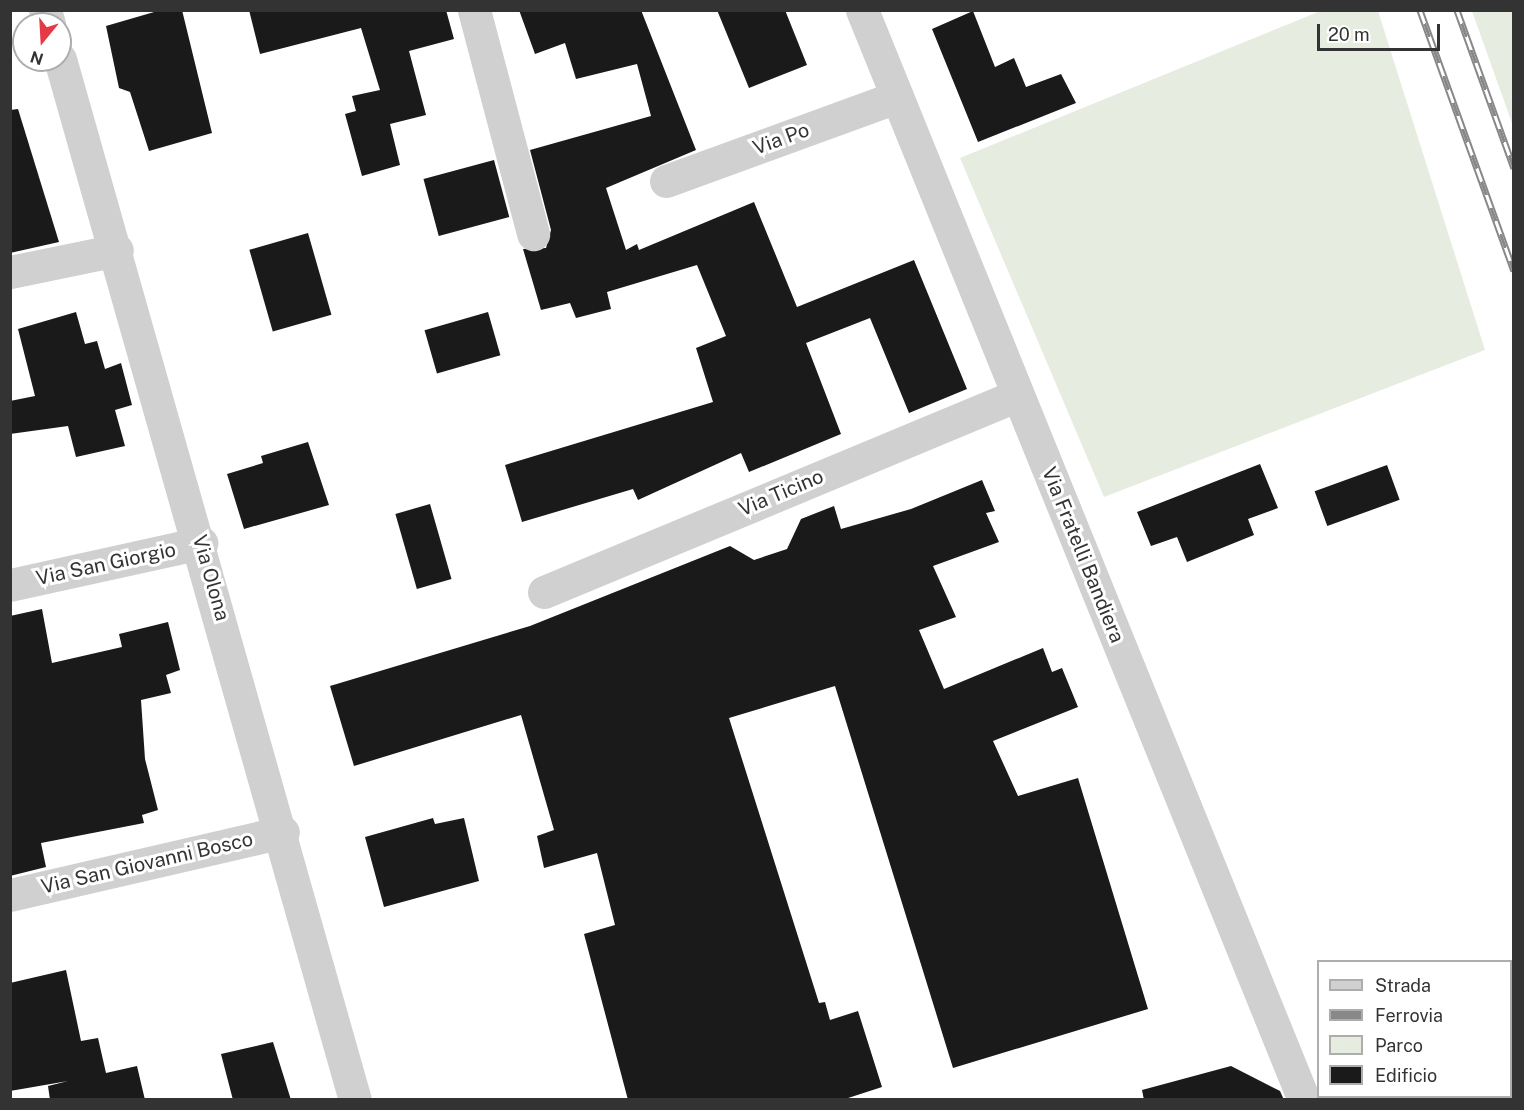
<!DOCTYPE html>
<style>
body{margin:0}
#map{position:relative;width:1524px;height:1110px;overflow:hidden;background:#fff;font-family:"Public Sans",sans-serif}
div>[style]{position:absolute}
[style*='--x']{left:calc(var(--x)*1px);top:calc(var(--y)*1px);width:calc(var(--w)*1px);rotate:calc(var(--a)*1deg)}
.green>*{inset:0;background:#e6ecdf}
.building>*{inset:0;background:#1a1a1a;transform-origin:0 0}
.minor>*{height:33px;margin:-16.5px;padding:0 16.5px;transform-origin:16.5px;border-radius:16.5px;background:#d0d0d0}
.tertiary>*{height:33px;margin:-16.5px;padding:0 16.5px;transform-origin:16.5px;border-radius:16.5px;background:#d0d0d0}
.rail>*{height:7px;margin-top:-3.5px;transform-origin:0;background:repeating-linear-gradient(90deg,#fff 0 14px,#888 0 28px);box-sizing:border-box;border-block:2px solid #888}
span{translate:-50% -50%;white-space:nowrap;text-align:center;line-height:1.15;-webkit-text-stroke:6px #fff;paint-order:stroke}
.street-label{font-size:20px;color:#333}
.frame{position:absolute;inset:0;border:12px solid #333;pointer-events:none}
.legend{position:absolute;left:1317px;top:960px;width:195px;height:138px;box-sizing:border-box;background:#fff;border:2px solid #adadad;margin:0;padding:8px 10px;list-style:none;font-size:18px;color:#333}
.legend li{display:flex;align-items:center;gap:12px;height:30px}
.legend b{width:30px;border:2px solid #adadad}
.north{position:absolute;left:12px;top:12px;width:60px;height:60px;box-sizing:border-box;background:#fff;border:2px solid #adadad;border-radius:50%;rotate:198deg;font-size:16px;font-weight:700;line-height:24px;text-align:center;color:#333}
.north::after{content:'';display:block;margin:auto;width:21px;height:27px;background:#e63946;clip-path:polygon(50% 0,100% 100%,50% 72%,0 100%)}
.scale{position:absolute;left:1317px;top:24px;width:123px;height:27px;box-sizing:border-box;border:3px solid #333;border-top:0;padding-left:8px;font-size:18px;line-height:21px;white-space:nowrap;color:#333;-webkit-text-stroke:4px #fff;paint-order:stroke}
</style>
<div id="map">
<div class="green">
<i style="clip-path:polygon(1323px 10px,1378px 11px,1485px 350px,1104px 497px,960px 158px)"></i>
<i style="clip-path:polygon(1472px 11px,1513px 11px,1513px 126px)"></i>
</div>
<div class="building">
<i style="clip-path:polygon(161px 10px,182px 10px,212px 133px,149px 151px,130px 92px,119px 88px,106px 26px)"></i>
<i style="clip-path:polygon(249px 10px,446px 10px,454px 39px,409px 51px,426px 115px,390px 124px,400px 165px,362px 176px,345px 114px,356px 111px,352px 96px,380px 90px,361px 28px,260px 54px)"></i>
<i style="clip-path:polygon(519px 10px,641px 10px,696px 150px,606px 188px,626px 250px,637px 244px,639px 250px,754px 202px,797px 307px,914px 260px,967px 389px,909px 413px,870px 318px,806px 343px,841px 434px,749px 472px,741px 453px,638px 500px,633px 489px,522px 522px,505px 465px,713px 402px,696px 348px,726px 336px,697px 265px,607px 292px,611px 309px,576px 318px,570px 303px,541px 310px,523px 249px,546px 248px,551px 230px,530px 150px,651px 116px,637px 64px,576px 79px,565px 43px,535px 54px)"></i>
<i style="clip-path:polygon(717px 10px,785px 10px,807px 65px,749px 88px)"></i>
<i style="clip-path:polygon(973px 11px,995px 67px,1014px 58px,1026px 87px,1061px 74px,1076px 103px,978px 142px,932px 29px)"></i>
<i style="clip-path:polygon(18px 109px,59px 242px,10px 253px,10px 110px)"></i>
<i style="left:494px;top:160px;width:59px;height:73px;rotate:75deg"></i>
<i style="left:308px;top:233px;width:85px;height:61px;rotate:74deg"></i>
<i style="clip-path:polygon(76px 312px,85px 344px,97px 341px,105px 369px,121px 363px,132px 405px,115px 410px,125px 446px,76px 457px,68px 426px,10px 434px,10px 401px,35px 396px,18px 329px)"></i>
<i style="left:488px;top:312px;width:45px;height:66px;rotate:74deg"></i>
<i style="clip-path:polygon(308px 442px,329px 505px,244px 529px,227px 474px,263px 463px,261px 456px)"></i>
<i style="clip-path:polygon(1260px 464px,1278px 508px,1248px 519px,1254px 535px,1187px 562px,1177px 537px,1151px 546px,1137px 512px)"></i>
<i style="left:1387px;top:465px;width:37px;height:77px;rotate:70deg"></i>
<i style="clip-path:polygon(982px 480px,995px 511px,986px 513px,999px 542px,933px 566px,956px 617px,919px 630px,944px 689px,1043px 648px,1052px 672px,1062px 668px,1078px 707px,993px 741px,1018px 796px,1078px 778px,1148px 1009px,953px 1068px,835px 686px,729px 718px,819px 1003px,825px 1002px,830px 1020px,858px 1011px,882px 1087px,842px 1100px,628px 1100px,584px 934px,615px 925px,597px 853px,544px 868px,537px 836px,554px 830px,521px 715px,354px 766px,330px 686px,530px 626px,730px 546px,754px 560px,787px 549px,801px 519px,834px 506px,841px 529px,911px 509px)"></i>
<i style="left:430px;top:504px;width:78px;height:36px;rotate:74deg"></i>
<i style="clip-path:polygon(42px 609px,52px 663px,122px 647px,119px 634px,168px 622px,180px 670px,166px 675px,171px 693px,141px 700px,145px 759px,158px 810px,142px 815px,144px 823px,41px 843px,46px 867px,10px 876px,10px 616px)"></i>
<i style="clip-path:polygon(433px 818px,435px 824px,464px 818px,479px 881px,384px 907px,365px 837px)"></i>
<i style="clip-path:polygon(66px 970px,81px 1041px,98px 1038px,106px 1073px,137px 1066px,145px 1100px,50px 1100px,48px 1086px,68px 1081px,10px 1091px,10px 983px)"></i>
<i style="clip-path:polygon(273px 1042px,291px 1100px,233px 1100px,221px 1054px)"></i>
<i style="clip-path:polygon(1231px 1066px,1280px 1091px,1284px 1100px,1144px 1100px,1142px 1090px)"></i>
</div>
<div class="minor">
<i style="--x:45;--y:10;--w:15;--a:74"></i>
<i style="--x:474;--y:10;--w:232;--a:75.2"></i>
<i style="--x:60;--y:59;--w:1082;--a:74.18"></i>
<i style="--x:666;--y:181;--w:246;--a:-20"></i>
<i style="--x:10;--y:272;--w:109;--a:-11.6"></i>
<i style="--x:10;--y:585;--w:196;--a:-12.4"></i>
<i style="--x:544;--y:592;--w:513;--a:-22.57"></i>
<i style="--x:10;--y:895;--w:280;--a:-13"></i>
</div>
<div class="tertiary">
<i style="--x:862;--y:10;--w:1176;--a:67.93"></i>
</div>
<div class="rail">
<i style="--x:1420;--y:10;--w:277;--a:70.2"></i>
<i style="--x:1457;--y:10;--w:168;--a:70.2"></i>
</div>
<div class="street-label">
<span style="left:781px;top:139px;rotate:-20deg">Via Po</span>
<span style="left:781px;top:493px;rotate:-23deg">Via Ticino</span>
<span style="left:1083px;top:555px;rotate:68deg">Via Fratelli Bandiera</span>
<span style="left:106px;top:564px;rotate:-12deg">Via San Giorgio</span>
<span style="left:211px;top:578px;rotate:74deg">Via Olona</span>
<span style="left:147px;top:863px;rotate:-13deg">Via San Giovanni Bosco</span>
</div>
<div class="frame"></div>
<ul class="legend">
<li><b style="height:8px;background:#d0d0d0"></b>Strada</li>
<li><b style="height:8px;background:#888"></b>Ferrovia</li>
<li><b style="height:16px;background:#e6ecdf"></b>Parco</li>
<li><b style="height:16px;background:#1a1a1a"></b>Edificio</li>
</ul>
<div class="north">N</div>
<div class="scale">20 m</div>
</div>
